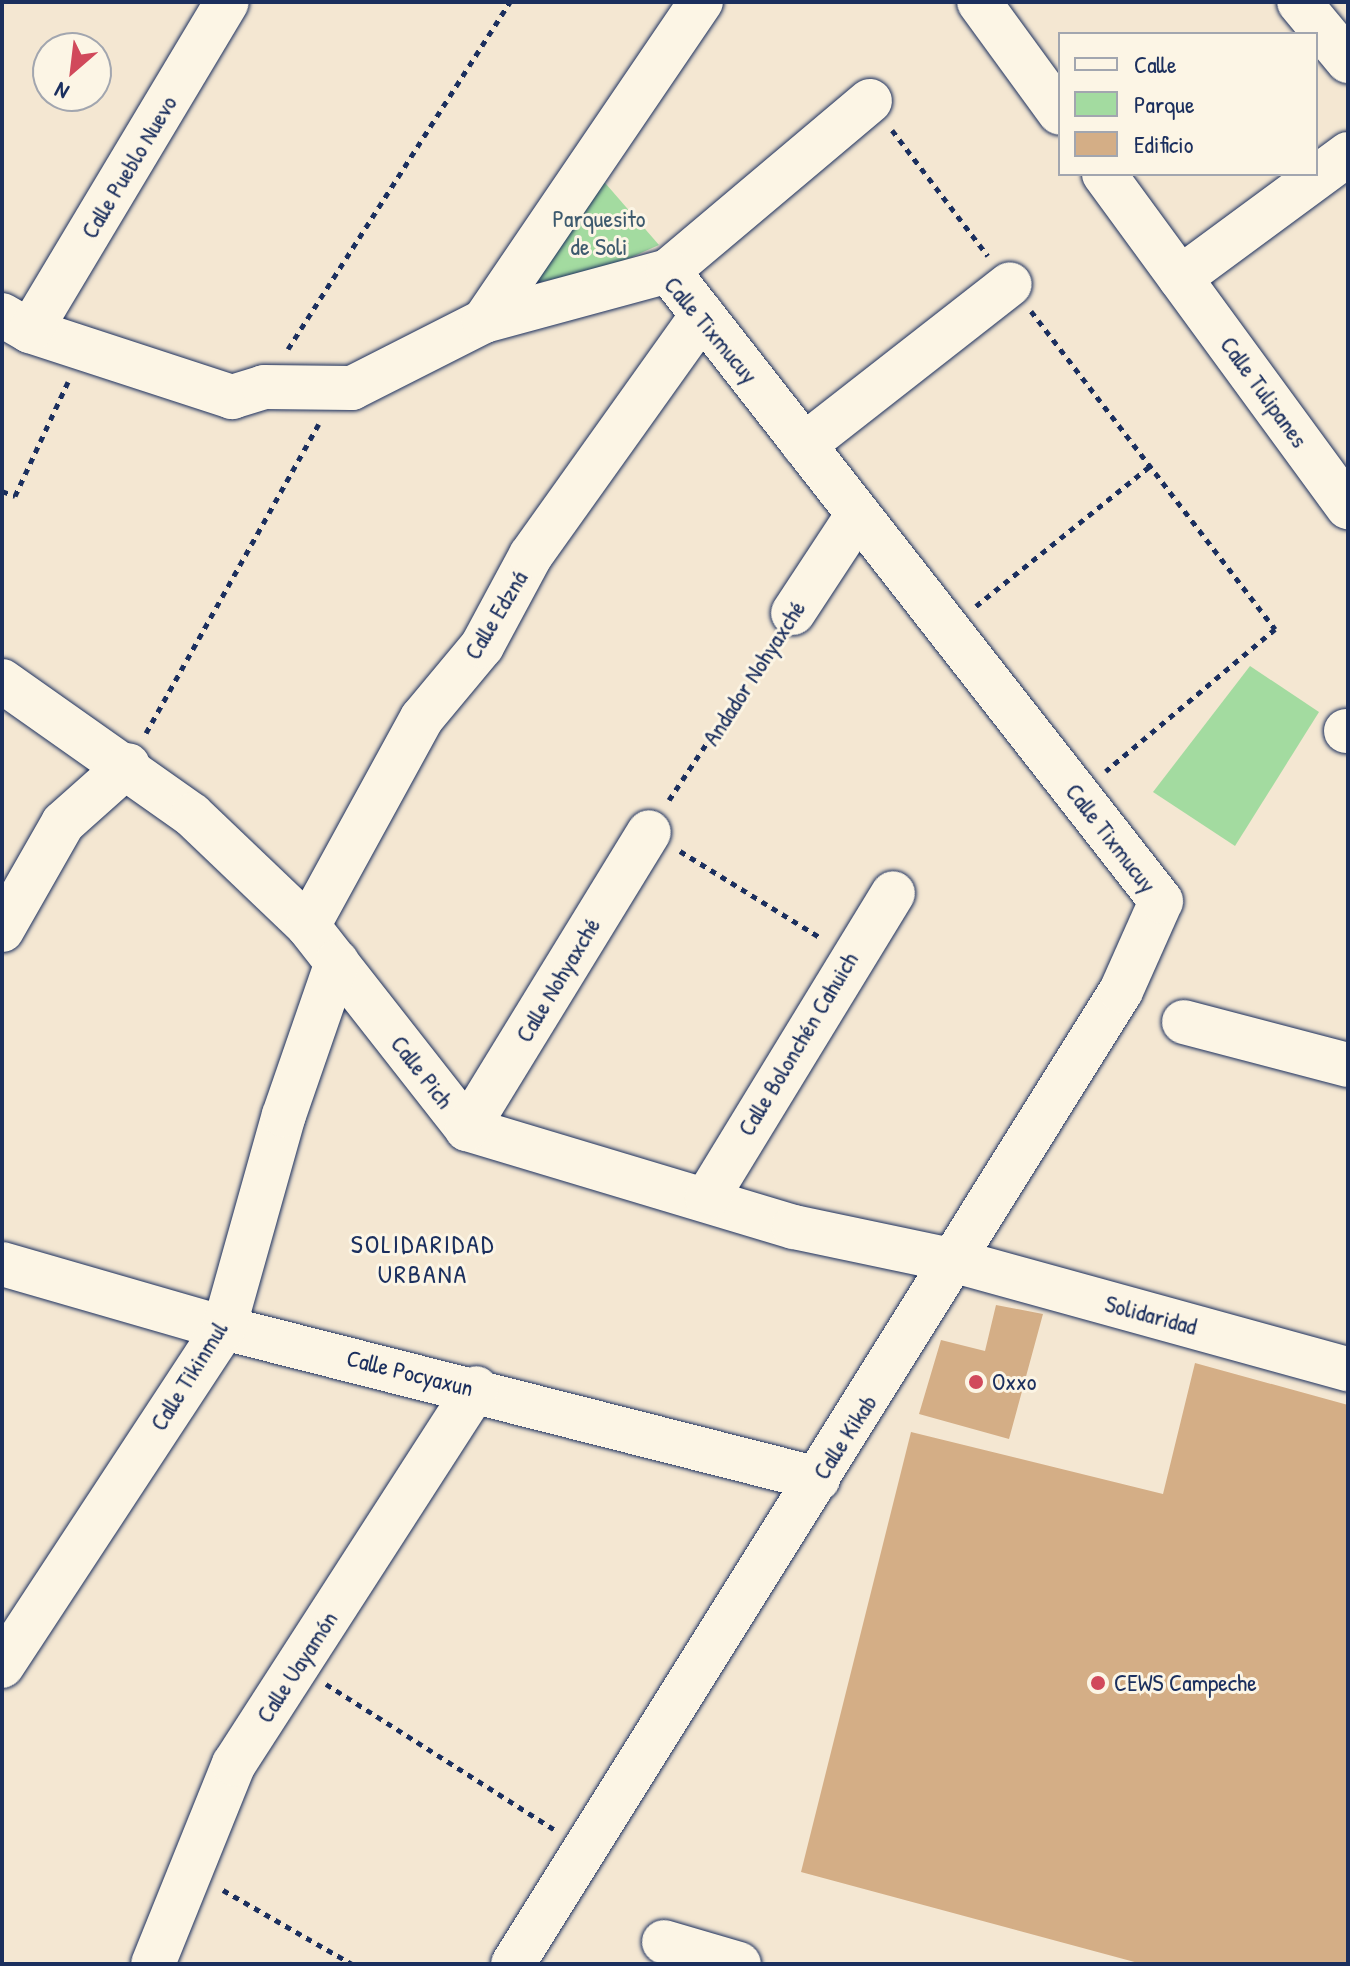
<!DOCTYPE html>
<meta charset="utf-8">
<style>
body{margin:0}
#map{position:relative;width:1350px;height:1966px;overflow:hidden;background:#f4e7d2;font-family:"Patrick Hand",sans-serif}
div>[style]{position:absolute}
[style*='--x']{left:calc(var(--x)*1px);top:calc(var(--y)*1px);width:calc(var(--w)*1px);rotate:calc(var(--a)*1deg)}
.green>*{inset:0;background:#a3dba0}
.building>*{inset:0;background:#d4ae86}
.path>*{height:5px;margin-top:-2.5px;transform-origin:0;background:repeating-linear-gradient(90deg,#1b2f5e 0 6px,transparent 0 12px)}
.roads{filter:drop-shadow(0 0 2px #1b2f5e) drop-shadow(0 0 2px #1b2f5e)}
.minor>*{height:44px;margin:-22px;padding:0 22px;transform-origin:22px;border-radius:22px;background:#fcf5e5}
.dots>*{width:22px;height:22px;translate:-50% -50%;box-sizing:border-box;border:4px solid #fcf5e5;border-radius:50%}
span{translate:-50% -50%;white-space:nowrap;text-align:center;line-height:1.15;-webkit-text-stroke:6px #fcf5e5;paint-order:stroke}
.street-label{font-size:24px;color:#1b2f5e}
.park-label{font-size:24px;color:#3d5a6e}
.poi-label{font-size:24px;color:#1b2f5e}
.left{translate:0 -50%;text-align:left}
.neighbourhood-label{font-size:26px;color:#1b2f5e;letter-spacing:2px}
.frame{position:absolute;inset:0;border:4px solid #1b2f5e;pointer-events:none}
.legend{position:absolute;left:1058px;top:32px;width:260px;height:144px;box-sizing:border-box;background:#fcf5e5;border:2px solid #a2a6af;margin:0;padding:10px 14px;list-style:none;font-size:24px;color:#1b2f5e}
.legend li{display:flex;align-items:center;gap:16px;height:40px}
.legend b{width:40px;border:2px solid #a2a6af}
.north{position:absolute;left:32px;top:32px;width:80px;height:80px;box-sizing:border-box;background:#fcf5e5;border:2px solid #a2a6af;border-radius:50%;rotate:208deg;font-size:22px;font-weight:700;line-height:32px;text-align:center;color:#1b2f5e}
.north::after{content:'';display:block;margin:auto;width:28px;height:36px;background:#d1495b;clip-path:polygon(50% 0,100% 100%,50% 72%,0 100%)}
</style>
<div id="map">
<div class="green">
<i style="clip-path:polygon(593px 169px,659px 245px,616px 264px,528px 285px)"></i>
<i style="clip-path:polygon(1250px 666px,1319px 712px,1235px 846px,1153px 792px)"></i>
</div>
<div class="building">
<i style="clip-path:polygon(996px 1305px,1043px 1314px,1009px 1439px,919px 1414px,941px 1340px,985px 1351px)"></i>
<i style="clip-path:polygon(1195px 1363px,1348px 1405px,1348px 1964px,1142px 1964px,801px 1872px,911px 1432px,1163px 1494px)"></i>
</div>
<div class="path">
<i style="--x:892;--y:130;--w:158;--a:52.7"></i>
<i style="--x:1031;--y:311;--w:401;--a:52.5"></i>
<i style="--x:1275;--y:629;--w:221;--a:140"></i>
<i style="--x:288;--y:349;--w:412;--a:-57.4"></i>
<i style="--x:2;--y:491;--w:14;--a:21"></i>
<i style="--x:15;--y:496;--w:126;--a:-65.1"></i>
<i style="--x:976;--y:606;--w:223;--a:-38.8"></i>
<i style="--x:146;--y:733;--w:354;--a:-60.8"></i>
<i style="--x:669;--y:800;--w:190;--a:-56.4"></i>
<i style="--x:680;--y:851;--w:166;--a:31.7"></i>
<i style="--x:326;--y:1684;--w:270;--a:32.5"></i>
<i style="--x:223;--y:1890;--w:149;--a:29.8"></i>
</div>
<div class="roads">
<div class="minor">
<i style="--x:979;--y:2;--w:137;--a:53.9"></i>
<i style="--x:1299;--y:2;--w:77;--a:50.3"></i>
<i style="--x:1104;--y:174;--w:413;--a:53.8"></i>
<i style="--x:1180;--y:278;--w:209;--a:-36.4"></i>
<i style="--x:2;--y:315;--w:32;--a:30"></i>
<i style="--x:30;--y:331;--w:213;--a:18.1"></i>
<i style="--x:232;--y:397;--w:34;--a:-17"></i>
<i style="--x:264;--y:387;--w:88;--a:0.7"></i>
<i style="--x:352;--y:388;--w:148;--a:-26.9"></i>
<i style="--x:484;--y:321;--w:191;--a:-15.2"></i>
<i style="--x:668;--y:271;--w:264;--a:-40.1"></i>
<i style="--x:484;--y:321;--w:386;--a:-55.8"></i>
<i style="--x:30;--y:331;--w:383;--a:-59.1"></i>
<i style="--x:804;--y:445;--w:261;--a:-38"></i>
<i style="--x:793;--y:613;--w:118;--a:-56.7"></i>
<i style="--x:2;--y:681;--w:232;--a:35.2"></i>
<i style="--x:192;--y:815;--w:161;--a:43.7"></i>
<i style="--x:308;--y:926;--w:258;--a:51.9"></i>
<i style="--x:467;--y:1129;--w:341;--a:16.7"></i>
<i style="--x:794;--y:1227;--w:165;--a:11.9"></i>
<i style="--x:955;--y:1261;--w:408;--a:15.4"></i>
<i style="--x:1346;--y:731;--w:2;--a:0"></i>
<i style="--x:308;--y:926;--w:237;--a:-61.3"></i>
<i style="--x:422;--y:718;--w:94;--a:-50.2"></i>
<i style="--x:482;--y:646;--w:103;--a:-61.7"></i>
<i style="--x:531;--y:555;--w:295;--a:-54.5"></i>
<i style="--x:2;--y:930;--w:123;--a:-60.3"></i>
<i style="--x:63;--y:823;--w:87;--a:-41.7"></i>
<i style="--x:1184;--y:1022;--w:170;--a:14.7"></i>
<i style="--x:467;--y:1129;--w:348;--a:-58.5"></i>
<i style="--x:707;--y:1198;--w:357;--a:-58.6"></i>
<i style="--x:2;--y:1264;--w:231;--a:16.1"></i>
<i style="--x:224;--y:1328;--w:613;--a:14.26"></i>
<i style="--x:2;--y:1666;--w:404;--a:-56.7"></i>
<i style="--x:224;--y:1328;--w:221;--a:-74.3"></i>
<i style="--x:284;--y:1115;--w:162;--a:-70.9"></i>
<i style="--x:664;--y:1942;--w:78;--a:16.3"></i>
<i style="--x:153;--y:1964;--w:216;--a:-68"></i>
<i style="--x:234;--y:1764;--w:447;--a:-57.2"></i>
<i style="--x:513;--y:1964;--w:1147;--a:-58"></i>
<i style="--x:1121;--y:991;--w:98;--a:-66"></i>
<i style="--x:1161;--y:901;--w:800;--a:-128.04"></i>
</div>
</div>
<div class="dots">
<i style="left:976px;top:1382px;background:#d1495b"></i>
<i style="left:1098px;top:1683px;background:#d1495b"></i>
</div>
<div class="street-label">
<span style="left:129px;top:167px;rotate:-59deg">Calle Pueblo Nuevo</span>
<span style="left:711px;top:330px;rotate:50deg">Calle Tixmucuy</span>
<span style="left:1264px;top:392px;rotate:54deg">Calle Tulipanes</span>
<span style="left:496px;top:615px;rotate:-59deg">Calle Edzná</span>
<span style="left:754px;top:673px;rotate:-57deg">Andador Nohyaxché</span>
<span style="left:1111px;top:838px;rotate:52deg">Calle Tixmucuy</span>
<span style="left:558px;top:980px;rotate:-59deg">Calle Nohyaxché</span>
<span style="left:798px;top:1044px;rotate:-59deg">Calle Bolonchén Cahuich</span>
<span style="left:422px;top:1072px;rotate:52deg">Calle Pich</span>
<span style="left:1151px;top:1315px;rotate:15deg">Solidaridad</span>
<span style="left:410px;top:1373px;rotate:14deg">Calle Pocyaxun</span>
<span style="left:189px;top:1376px;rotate:-58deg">Calle Tikinmul</span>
<span style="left:845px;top:1437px;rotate:-57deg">Calle Kikab</span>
<span style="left:297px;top:1667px;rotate:-57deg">Calle Uayamón</span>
</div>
<div class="park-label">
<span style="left:599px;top:233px">Parquesito<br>de Soli</span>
</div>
<div class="poi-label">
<span class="left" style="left:992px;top:1382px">Oxxo</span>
<span class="left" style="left:1114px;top:1683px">CEWS Campeche</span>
</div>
<div class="neighbourhood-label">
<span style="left:423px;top:1259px">SOLIDARIDAD<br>URBANA</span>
</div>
<div class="frame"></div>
<ul class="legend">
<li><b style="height:10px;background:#fcf5e5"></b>Calle</li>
<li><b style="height:22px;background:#a3dba0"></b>Parque</li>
<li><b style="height:22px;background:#d4ae86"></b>Edificio</li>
</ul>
<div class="north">N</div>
</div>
